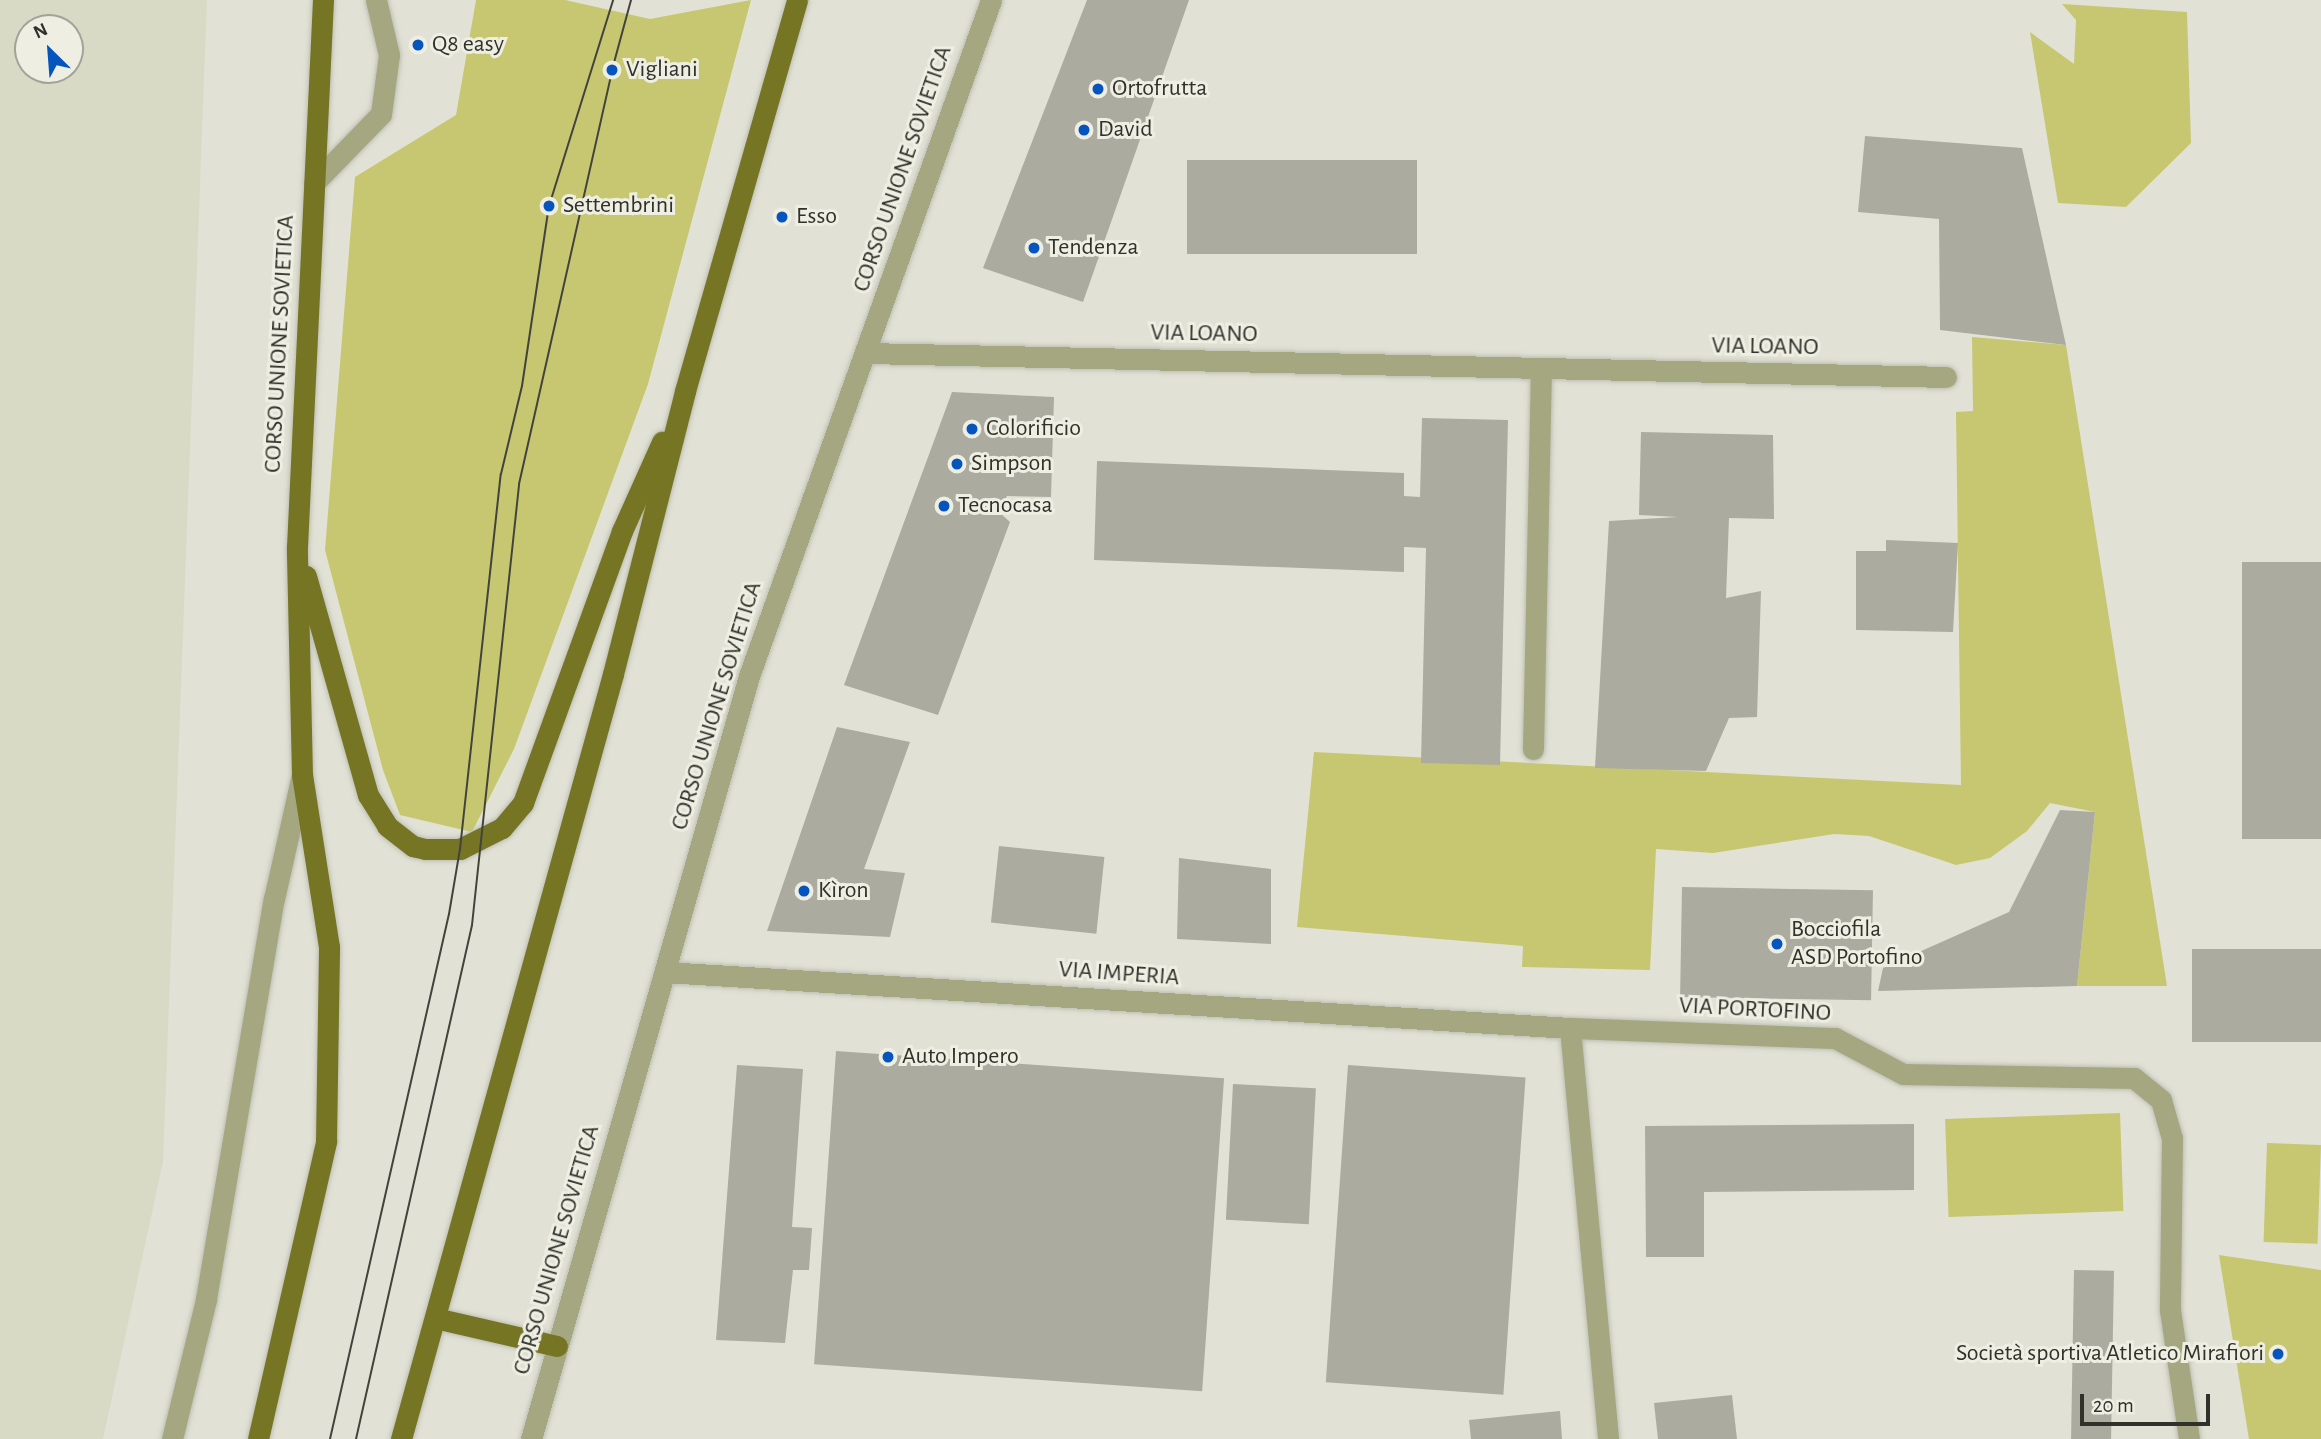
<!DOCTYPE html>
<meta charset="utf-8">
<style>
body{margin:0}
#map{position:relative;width:2321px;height:1439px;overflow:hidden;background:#e1e2d5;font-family:"Alegreya Sans",sans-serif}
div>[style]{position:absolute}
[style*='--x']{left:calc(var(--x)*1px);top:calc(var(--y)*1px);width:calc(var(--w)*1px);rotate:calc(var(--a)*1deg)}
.built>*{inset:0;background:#d9dac5}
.green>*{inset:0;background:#c6c770;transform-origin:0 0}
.building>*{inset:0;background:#abab9f;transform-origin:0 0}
.roads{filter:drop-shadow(0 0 2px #bebfb3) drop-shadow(0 0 2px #bebfb3)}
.lane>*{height:21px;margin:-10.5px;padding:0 10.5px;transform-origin:10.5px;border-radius:10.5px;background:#a5a780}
.street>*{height:21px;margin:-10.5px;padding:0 10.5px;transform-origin:10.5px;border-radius:10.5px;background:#a5a780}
.primary>*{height:21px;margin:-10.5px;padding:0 10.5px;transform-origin:10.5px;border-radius:10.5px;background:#757524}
.tram>*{height:2px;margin:-1px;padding:0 1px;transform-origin:1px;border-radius:1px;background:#43433d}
.dots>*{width:19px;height:19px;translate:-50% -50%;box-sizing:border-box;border:4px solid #eeefe2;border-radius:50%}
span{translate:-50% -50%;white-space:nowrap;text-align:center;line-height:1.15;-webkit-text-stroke:6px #eeefe2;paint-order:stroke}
.poi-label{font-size:24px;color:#31312c}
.left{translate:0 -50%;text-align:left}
.right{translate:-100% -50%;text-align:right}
.street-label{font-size:24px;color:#31312c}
.north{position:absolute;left:14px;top:14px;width:70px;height:70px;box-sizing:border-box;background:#eeefe2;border:2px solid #a2a399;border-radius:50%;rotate:335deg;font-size:19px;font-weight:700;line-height:28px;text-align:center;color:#31312c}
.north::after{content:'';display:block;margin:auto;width:24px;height:32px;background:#0654be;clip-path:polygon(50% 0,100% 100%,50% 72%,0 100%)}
.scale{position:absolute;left:2080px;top:1394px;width:130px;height:32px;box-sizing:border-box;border:4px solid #31312c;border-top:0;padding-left:9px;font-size:21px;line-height:24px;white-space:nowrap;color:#31312c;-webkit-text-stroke:5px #eeefe2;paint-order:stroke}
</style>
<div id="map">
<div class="built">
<i style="clip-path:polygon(evenodd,0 0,207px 0,163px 1162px,103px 1439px,0 1439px,0 0,28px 28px,70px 28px,70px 70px,28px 70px,28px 28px)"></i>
</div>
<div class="green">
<i style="clip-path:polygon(476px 0,565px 0,650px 19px,751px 0,648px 384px,514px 749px,472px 832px,400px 815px,383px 770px,325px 550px,355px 177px,456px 115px)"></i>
<i style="clip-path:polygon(2062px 4px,2187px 12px,2191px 143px,2126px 207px,2058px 203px,2030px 32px,2074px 64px,2076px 20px)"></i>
<i style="clip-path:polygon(1972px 337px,2066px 345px,2167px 986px,2077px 986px,2095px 812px,2050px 803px,2027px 831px,1990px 858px,1956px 865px,1869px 836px,1834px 834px,1713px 853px,1656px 849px,1650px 970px,1522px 967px,1523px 946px,1297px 927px,1314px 752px,1961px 785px,1956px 412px,1973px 411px)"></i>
<i style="left:2120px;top:1113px;width:98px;height:175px;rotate:88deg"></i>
<i style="left:2267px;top:1143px;width:54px;height:99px;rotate:2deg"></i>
<i style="clip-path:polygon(2219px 1255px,2321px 1270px,2321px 1439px,2249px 1439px)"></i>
</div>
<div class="building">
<i style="clip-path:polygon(1087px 0,1189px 0,1083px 302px,983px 268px)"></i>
<i style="clip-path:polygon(1865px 136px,2022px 148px,2066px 345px,1940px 330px,1939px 219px,1858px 212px)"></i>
<i style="left:1187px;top:160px;width:230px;height:94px"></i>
<i style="clip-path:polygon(952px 392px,1054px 397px,1051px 497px,1007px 496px,999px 512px,1010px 522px,938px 715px,844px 685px)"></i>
<i style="clip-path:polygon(1422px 418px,1508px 420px,1500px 765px,1421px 763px,1426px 548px,1404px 547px,1404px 572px,1094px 560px,1097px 461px,1404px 473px,1404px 496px,1420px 497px)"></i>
<i style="clip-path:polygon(1641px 432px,1773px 435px,1774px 519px,1729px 518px,1726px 598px,1761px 591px,1757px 717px,1729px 718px,1706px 771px,1595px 768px,1609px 521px,1678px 517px,1639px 515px)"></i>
<i style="clip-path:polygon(1886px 540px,1958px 543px,1953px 632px,1856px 630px,1856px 551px,1886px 551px)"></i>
<i style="left:2242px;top:562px;width:79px;height:277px"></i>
<i style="clip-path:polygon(837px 727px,910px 742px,864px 869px,905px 873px,890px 937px,767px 931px)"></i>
<i style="clip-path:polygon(2060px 810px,2095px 812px,2077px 986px,1878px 991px,1883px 968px,2009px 912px)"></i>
<i style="left:999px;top:846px;width:106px;height:77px;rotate:6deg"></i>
<i style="clip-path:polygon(1179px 858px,1271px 869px,1271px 944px,1177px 939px)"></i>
<i style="left:1682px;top:887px;width:191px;height:110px;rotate:1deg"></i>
<i style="left:2321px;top:949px;width:93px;height:129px;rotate:90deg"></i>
<i style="left:836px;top:1051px;width:389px;height:314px;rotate:4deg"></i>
<i style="clip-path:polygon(737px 1065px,803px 1069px,792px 1227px,812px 1228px,809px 1270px,793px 1270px,785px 1343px,716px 1340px)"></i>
<i style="left:1348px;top:1065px;width:178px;height:318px;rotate:4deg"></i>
<i style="left:1233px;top:1084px;width:83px;height:136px;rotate:3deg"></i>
<i style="clip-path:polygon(1914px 1124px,1914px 1190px,1704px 1192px,1704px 1257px,1646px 1257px,1645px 1126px)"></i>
<i style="left:2074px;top:1270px;width:40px;height:169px;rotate:1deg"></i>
<i style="clip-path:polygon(1732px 1395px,1737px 1439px,1658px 1439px,1654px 1403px)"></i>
<i style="clip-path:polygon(1560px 1411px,1562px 1439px,1471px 1439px,1469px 1420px)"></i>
</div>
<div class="roads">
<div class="lane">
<i style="--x:314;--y:183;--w:96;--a:-45.8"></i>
<i style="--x:381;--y:114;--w:60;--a:-82.3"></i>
<i style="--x:389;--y:55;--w:57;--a:-103.3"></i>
</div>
<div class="street">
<i style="--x:866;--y:353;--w:1080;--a:1.27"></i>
<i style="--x:1533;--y:749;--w:381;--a:-88.8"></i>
<i style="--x:665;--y:972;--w:907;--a:3.54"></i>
<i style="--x:1570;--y:1028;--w:265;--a:2.2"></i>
<i style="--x:1835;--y:1038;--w:77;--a:27.9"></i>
<i style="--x:1903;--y:1074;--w:231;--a:1"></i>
<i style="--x:2134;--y:1078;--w:35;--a:39"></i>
<i style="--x:2161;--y:1100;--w:40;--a:74"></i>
<i style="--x:2172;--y:1138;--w:172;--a:90.7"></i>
<i style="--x:2170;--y:1310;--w:130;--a:81.6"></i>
<i style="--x:1570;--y:1028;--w:413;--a:84.7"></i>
<i style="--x:172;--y:1439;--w:144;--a:-76.3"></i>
<i style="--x:206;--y:1299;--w:406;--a:-80.4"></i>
<i style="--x:274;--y:899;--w:127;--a:-77.3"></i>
<i style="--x:531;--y:1439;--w:794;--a:-74.05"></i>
<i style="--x:749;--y:676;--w:718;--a:-70.3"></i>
</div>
<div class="primary">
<i style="--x:306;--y:576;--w:228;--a:74.2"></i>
<i style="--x:368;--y:795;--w:36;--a:58"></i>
<i style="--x:387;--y:826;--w:33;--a:38"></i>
<i style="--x:413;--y:846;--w:12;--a:14"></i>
<i style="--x:425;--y:849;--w:35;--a:0"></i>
<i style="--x:460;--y:849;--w:47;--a:-26.6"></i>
<i style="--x:502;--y:828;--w:33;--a:-50"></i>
<i style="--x:523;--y:803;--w:289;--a:-70"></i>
<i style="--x:622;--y:531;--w:98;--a:-65.8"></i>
<i style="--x:435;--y:1318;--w:125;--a:12.9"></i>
<i style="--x:258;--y:1439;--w:306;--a:-77.1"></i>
<i style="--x:326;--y:1141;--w:194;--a:-89.1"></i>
<i style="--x:329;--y:947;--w:174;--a:-98.9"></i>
<i style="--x:302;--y:775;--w:228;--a:-91.3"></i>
<i style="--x:297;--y:547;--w:548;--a:-87.28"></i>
<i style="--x:401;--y:1439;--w:794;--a:-74.51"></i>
<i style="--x:613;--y:674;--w:292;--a:-75.7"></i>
<i style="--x:685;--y:391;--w:407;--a:-74"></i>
</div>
</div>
<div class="tram">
<i style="--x:330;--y:1439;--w:538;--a:-77.23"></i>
<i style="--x:449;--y:914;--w:66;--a:-80.4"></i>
<i style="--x:460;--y:849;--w:377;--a:-83.8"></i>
<i style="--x:501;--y:474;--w:90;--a:-76.6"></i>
<i style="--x:522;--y:386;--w:182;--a:-81.5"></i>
<i style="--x:549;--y:206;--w:216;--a:-72.7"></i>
<i style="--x:356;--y:1439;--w:527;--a:-77.28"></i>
<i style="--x:472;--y:925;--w:443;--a:-83.9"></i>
<i style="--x:519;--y:484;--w:424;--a:-77.3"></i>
<i style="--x:612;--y:70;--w:73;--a:-74.8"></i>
</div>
<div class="dots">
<i style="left:418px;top:45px;background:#0654be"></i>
<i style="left:612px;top:70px;background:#0654be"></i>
<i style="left:1098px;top:89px;background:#0654be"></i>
<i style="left:1084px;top:130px;background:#0654be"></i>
<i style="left:549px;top:206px;background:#0654be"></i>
<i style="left:782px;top:217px;background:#0654be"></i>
<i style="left:1034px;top:248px;background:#0654be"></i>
<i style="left:972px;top:429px;background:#0654be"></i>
<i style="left:957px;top:464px;background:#0654be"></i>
<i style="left:944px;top:506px;background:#0654be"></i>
<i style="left:804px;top:891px;background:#0654be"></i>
<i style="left:1777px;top:944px;background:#0654be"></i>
<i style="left:888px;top:1057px;background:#0654be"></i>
<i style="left:2278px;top:1354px;background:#0654be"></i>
</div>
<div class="poi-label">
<span class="left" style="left:432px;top:45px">Q8 easy</span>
<span class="left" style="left:626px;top:70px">Vigliani</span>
<span class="left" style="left:1112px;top:89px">Ortofrutta</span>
<span class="left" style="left:1098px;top:130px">David</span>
<span class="left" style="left:563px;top:206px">Settembrini</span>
<span class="left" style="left:796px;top:217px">Esso</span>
<span class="left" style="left:1048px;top:248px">Tendenza</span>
<span class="left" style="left:986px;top:429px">Colorificio</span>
<span class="left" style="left:971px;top:464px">Simpson</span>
<span class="left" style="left:958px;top:506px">Tecnocasa</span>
<span class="left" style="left:818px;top:891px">Kìron</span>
<span class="left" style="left:1791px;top:944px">Bocciofila<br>ASD Portofino</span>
<span class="left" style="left:902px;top:1057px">Auto Impero</span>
<span class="right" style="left:2264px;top:1354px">Società sportiva Atletico Mirafiori</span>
</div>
<div class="street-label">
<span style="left:903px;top:169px;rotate:-71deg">CORSO UNIONE SOVIETICA</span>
<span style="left:1204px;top:334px;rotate:1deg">VIA LOANO</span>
<span style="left:280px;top:344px;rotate:-87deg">CORSO UNIONE SOVIETICA</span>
<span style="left:1765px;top:347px;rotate:1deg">VIA LOANO</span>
<span style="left:717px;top:706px;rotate:-73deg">CORSO UNIONE SOVIETICA</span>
<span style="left:1119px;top:974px;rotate:4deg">VIA IMPERIA</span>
<span style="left:1755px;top:1010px;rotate:3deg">VIA PORTOFINO</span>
<span style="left:557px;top:1250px;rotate:-74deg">CORSO UNIONE SOVIETICA</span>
</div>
<div class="north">N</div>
<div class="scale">20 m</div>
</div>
